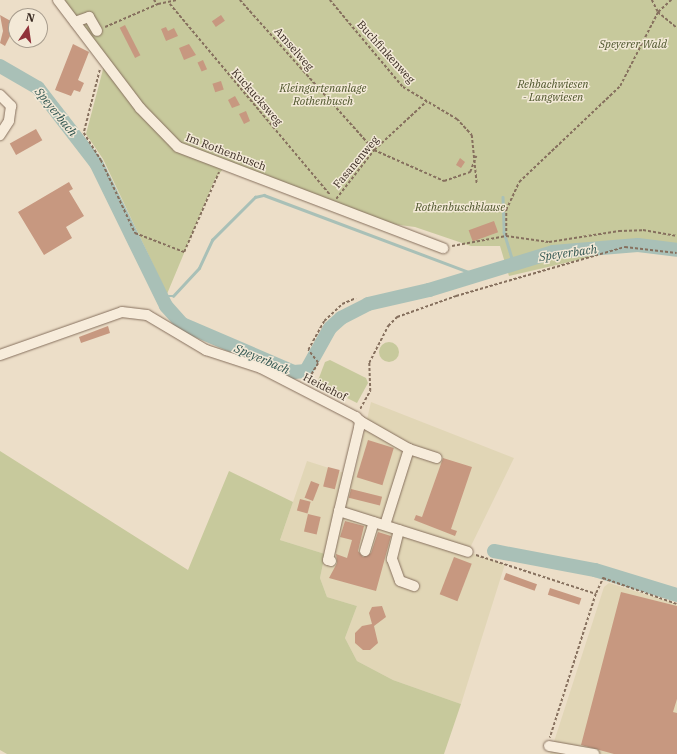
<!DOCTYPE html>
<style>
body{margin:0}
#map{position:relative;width:677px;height:754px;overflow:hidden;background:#ecdec8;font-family:"IBM Plex Serif",serif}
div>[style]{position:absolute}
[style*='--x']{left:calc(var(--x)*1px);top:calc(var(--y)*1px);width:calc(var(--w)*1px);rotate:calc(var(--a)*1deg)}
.farmland>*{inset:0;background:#e1d6b6}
.green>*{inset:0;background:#c7c99c}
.round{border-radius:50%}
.stream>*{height:2.5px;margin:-1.25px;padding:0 1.25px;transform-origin:1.25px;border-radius:1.25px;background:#a9c0b7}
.river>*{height:14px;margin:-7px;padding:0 7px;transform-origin:7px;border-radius:7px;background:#a9c0b7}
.building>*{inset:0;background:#c79880;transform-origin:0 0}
.path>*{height:1.5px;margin-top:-0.75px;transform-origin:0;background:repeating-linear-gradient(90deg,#86705e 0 3px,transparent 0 5px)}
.roads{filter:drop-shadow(0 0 1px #86705e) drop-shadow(0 0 1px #86705e)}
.minor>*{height:10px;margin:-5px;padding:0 5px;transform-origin:5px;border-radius:5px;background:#f7ecdb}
span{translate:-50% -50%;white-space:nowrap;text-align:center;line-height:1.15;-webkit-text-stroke:3px #f3e9d7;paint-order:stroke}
.park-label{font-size:11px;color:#4b5329;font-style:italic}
.street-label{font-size:11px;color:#382a21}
.water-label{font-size:12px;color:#315651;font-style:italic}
.north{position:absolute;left:8px;top:8px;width:40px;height:40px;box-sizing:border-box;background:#f3e9d7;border:1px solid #a89d8e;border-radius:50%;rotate:13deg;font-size:11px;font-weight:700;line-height:16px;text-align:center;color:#382a21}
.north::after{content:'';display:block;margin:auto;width:14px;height:18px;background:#91323a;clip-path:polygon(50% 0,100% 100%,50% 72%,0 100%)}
</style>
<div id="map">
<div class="farmland">
<i style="clip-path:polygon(371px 402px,514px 458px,468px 552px,505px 564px,461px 704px,393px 680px,357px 661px,345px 638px,357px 606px,327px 597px,320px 578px,325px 554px,280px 540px,307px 461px,354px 476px)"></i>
<i style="clip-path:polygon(609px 583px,677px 604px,677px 754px,550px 754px,604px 587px)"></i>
</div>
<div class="green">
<i style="clip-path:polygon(62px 0,677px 0,677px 255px,647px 244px,509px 276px,500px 246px,471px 246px,415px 227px,392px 224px,227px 164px,215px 179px,167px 294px,103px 159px,86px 134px,106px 58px)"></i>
<i class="round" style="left:379px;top:342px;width:20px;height:20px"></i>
<i style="clip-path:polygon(330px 360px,366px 378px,368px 383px,357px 403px,317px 383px,325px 362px)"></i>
<i style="clip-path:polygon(0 451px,188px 570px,229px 471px,293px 502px,280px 540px,325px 554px,320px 578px,327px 597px,357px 606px,345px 638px,357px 661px,393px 680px,461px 704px,444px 754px,7px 754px,0 750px)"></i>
</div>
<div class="stream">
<i style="--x:503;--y:197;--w:35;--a:88"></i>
<i style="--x:504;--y:232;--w:31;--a:73"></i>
<i style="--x:162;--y:296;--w:11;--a:0"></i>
<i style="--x:173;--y:296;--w:38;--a:-47"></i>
<i style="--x:199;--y:268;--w:31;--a:-65"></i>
<i style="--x:212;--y:240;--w:61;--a:-45"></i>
<i style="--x:255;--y:197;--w:9;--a:-13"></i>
<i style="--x:264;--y:195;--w:230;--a:20.6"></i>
</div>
<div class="river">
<i style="--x:0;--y:66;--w:44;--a:30.1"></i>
<i style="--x:38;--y:88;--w:95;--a:52.3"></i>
<i style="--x:96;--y:163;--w:159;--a:63.9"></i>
<i style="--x:166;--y:306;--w:24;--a:48"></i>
<i style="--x:182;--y:324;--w:122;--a:23.2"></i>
<i style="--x:294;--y:372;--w:12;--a:-5"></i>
<i style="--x:306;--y:371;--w:49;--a:-60.8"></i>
<i style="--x:330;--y:328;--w:15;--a:-42"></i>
<i style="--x:341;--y:318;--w:30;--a:-27"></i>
<i style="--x:368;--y:304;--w:63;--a:-12.9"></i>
<i style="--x:429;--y:290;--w:130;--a:-17"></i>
<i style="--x:553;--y:252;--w:85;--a:-4.7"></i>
<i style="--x:638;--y:245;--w:39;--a:7"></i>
<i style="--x:494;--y:551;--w:103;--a:10.7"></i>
<i style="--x:595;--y:570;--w:86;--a:17"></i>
</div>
<div class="building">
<i style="clip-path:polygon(0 15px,16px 24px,5px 46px,0 43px,3px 31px)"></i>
<i style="left:221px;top:15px;width:7px;height:11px;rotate:56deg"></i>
<i style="left:125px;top:25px;width:34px;height:6px;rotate:63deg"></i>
<i style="clip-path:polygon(166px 27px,168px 31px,174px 28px,178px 36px,166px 41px,161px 29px)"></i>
<i style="clip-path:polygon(73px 44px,89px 52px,78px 80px,84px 83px,80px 92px,74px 90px,71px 96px,55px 90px)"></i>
<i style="clip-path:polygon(189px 44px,196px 55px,184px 60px,179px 48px)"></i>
<i style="left:203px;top:60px;width:10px;height:6px;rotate:66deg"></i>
<i style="left:221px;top:81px;width:9px;height:9px;rotate:72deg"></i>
<i style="clip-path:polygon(235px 96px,240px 105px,232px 108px,228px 100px)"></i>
<i style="clip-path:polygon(246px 111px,250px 121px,244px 124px,239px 114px)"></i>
<i style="left:36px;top:129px;width:13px;height:30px;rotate:61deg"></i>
<i style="clip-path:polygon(460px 158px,465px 162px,461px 168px,456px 165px)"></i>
<i style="clip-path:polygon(69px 182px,73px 189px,69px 191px,84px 216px,66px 227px,72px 238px,44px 255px,18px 212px)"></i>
<i style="left:494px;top:221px;width:12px;height:27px;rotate:70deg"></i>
<i style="clip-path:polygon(108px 326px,110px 333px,81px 343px,79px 337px)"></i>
<i style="left:368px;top:440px;width:27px;height:39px;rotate:17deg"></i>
<i style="clip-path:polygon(443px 458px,472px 467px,451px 529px,457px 531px,455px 536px,414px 520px,416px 515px,422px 517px)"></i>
<i style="left:328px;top:467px;width:12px;height:20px;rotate:14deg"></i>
<i style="left:311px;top:481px;width:9px;height:18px;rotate:21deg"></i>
<i style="left:351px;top:489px;width:32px;height:9px;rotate:14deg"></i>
<i style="left:300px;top:499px;width:11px;height:12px;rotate:15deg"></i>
<i style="left:308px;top:514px;width:13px;height:18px;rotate:13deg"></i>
<i style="clip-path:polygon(345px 521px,364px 526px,358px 551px,363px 557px,371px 553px,378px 532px,391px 536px,376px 591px,329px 578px,337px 563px,336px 554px,347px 558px,352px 540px,340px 537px)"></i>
<i style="left:454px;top:557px;width:19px;height:40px;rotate:21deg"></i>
<i style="left:506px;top:573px;width:33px;height:7px;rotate:20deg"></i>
<i style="left:550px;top:588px;width:33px;height:7px;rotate:18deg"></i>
<i style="clip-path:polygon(621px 592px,677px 606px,677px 699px,673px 712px,677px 713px,677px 754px,614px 754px,581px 745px)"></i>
<i style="clip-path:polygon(382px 606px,386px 617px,374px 626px,378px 643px,370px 650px,363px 650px,355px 643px,355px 633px,362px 626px,372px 624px,369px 613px,372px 607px)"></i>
</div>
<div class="path">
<i style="--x:154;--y:0;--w:6;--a:45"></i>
<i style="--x:240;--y:0;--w:201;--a:48.2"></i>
<i style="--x:374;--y:150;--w:77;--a:23.9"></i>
<i style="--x:444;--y:181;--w:28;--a:-19"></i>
<i style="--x:470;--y:172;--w:17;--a:-69"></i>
<i style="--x:330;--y:0;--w:114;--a:50"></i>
<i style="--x:403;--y:87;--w:63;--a:30.7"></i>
<i style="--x:457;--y:119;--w:22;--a:47"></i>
<i style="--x:472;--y:135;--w:49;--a:84.2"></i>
<i style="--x:652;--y:0;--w:13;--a:63"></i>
<i style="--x:658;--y:12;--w:25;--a:40"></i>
<i style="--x:170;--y:4;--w:249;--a:50"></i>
<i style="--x:105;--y:27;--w:58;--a:-23.5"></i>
<i style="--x:158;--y:4;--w:19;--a:-12"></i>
<i style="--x:100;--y:70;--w:65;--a:104.3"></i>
<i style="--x:84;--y:133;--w:32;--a:58"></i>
<i style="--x:101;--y:160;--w:81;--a:65"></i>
<i style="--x:135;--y:233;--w:53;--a:21.2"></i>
<i style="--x:184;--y:252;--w:87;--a:-66.4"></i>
<i style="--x:336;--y:199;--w:62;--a:-52.2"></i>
<i style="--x:374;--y:150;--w:72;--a:-42.8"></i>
<i style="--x:483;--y:211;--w:23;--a:-2"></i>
<i style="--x:506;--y:236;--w:26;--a:-90"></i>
<i style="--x:506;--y:210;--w:31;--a:-65"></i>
<i style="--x:519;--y:182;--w:139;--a:-43.5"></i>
<i style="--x:620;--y:86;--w:83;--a:-62.8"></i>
<i style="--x:658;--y:12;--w:18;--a:-43"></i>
<i style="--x:452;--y:246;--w:55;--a:-10.5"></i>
<i style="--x:506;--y:236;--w:43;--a:7.9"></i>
<i style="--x:549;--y:242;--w:71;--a:-8.9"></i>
<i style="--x:619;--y:231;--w:24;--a:-2"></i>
<i style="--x:643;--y:230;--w:35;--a:10"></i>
<i style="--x:306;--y:383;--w:23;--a:-59"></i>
<i style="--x:318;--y:363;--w:16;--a:-128"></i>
<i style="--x:308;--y:350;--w:33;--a:-61"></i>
<i style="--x:324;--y:321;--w:25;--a:-43"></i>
<i style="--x:342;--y:304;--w:15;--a:-23"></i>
<i style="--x:360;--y:409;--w:21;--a:-61"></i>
<i style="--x:370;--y:391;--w:28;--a:-92"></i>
<i style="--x:369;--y:363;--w:42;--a:-62.8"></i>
<i style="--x:388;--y:326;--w:13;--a:-45"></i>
<i style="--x:397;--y:317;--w:63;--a:-19.6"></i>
<i style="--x:456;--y:296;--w:176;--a:-16.2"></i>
<i style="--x:625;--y:247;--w:52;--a:6.6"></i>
<i style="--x:476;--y:555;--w:126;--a:18"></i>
<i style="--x:596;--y:594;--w:151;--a:107.7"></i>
<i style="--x:596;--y:593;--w:17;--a:-65"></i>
<i style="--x:603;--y:578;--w:78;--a:19.4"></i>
</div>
<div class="roads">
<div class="minor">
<i style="--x:58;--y:0;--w:136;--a:52.8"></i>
<i style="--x:140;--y:108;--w:54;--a:45.7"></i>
<i style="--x:178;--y:147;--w:284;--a:20.9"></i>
<i style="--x:75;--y:22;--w:15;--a:-20"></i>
<i style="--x:89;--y:17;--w:16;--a:60"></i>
<i style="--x:0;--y:95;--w:16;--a:45"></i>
<i style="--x:11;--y:106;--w:15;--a:98"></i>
<i style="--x:9;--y:121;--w:17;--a:123"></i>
<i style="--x:0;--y:355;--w:129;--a:-19.4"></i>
<i style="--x:122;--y:312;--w:25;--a:7"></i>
<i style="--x:147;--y:315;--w:69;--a:30.7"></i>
<i style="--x:206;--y:350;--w:58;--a:18.1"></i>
<i style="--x:261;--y:368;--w:107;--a:27.3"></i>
<i style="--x:356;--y:417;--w:6;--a:45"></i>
<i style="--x:360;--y:421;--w:7;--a:98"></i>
<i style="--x:359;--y:428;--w:85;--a:103.5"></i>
<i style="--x:339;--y:511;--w:135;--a:17.6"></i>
<i style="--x:360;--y:421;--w:56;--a:29.7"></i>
<i style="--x:409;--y:449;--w:29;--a:18"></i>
<i style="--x:385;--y:525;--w:80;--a:-72.5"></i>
<i style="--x:399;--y:530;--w:30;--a:104"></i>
<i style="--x:392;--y:559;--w:23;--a:70"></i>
<i style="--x:400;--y:581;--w:15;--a:20"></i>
<i style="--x:365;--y:551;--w:30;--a:-73"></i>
<i style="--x:331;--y:561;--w:3;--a:-162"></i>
<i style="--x:328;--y:560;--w:50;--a:-77.3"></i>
<i style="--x:549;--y:746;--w:46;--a:10.1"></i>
</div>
</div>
<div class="park-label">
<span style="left:633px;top:44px">Speyerer Wald</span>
<span style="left:553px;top:91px">Rehbachwiesen<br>- Langwiesen</span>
<span style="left:323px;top:95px">Kleingartenanlage<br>Rothenbusch</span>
<span style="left:460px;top:207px">Rothenbuschklause</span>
</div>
<div class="street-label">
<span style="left:294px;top:49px;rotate:49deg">Amselweg</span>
<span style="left:386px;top:52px;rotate:48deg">Buchfinkenweg</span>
<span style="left:257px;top:97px;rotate:49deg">Kuckucksweg</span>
<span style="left:226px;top:152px;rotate:21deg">Im Rothenbusch</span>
<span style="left:356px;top:162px;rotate:-50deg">Fasanenweg</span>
<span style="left:325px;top:387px;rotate:27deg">Heidehof</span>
</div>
<div class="water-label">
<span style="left:56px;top:112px;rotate:51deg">Speyerbach</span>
<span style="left:568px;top:253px;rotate:-8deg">Speyerbach</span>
<span style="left:262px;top:359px;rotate:23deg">Speyerbach</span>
</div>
<div class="north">N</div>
</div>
